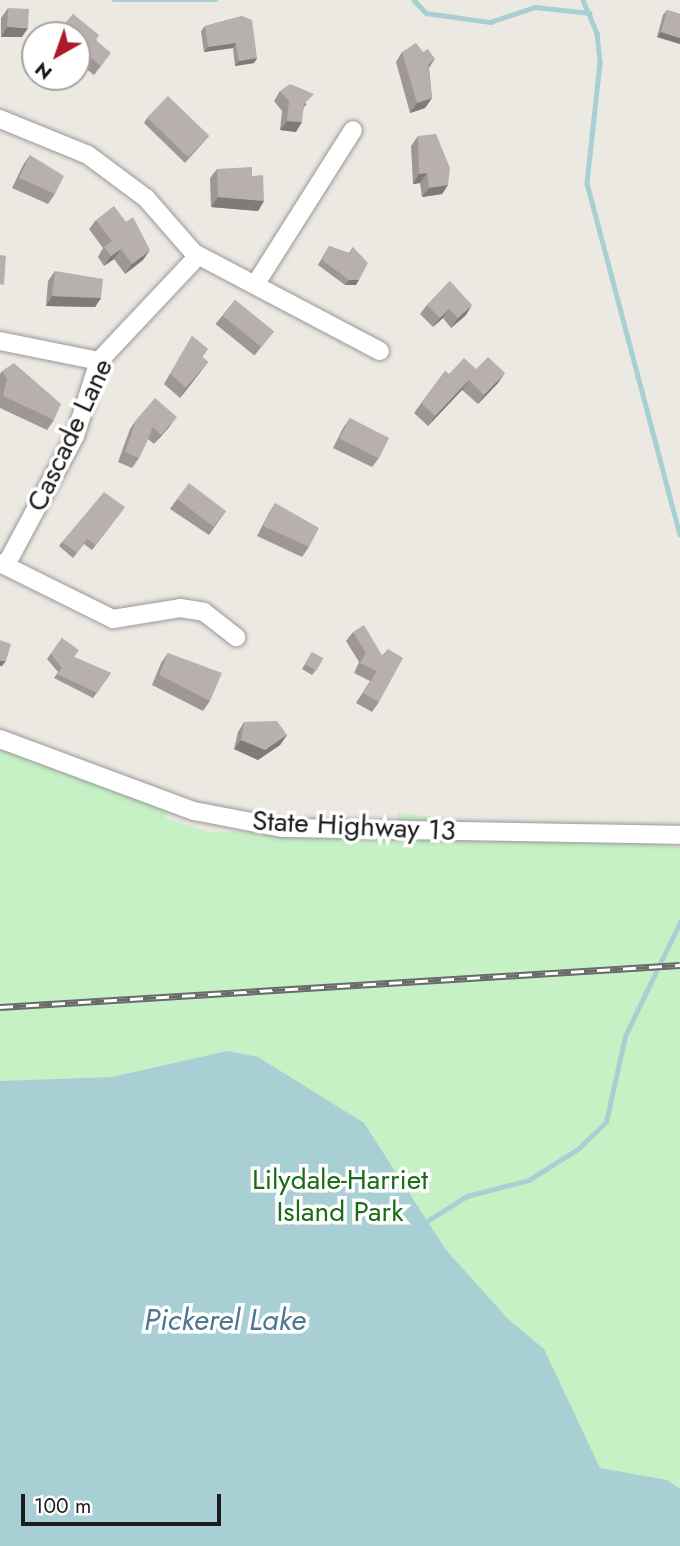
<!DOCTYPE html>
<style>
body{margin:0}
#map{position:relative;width:680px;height:1546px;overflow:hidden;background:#ece8e2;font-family:Jost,sans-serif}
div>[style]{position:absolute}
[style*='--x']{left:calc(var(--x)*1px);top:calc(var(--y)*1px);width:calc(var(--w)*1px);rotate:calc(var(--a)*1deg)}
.park>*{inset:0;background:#c6f1c4}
.water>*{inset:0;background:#a8d0d4}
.stream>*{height:4.5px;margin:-2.25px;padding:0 2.25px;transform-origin:2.25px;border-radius:2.25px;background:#a8d0d4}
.roads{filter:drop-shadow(0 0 2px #999) drop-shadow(0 0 2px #999)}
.minor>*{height:18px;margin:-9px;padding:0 9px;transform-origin:9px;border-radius:9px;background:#fff}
.rail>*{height:7px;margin-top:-3.5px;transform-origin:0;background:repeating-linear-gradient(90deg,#fff 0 13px,#6a6a6a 0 26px);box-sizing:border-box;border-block:2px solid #6a6a6a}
.wall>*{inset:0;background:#9e9794;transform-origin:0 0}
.shaded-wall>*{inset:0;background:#817b78}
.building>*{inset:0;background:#b8b0ac;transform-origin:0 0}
span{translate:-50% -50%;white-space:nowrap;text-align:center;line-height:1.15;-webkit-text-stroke:7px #fff;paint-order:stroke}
.street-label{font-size:28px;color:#1c1c1c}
.park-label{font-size:28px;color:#1b6b18}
.water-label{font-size:30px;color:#4e7790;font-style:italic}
.north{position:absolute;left:21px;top:21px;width:70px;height:70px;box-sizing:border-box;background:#fff;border:2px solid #a4a4a4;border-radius:50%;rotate:220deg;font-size:19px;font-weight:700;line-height:28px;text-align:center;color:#1c1c1c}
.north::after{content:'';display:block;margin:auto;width:24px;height:32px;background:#af182a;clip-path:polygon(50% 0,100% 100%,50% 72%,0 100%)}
.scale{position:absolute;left:21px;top:1494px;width:200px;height:32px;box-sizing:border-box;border:4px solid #1c1c1c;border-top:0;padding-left:9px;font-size:21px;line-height:24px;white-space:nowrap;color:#1c1c1c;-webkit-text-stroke:5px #fff;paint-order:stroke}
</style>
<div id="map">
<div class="park">
<i style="clip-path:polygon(0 741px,173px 798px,165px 818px,209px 832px,398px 828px,398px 813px,680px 847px,680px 1546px,0 1546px)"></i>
</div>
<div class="water">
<i style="clip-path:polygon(227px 1051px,258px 1057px,364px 1123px,446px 1250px,509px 1320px,544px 1349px,600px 1468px,667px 1480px,680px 1489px,680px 1546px,0 1546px,0 1081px,112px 1077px)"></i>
</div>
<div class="stream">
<i style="--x:114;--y:0;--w:102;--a:0"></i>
<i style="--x:414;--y:0;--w:18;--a:47"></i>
<i style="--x:426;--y:13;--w:65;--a:8"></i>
<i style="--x:490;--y:22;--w:47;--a:-18.4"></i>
<i style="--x:535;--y:7;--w:55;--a:6.2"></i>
<i style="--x:583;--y:0;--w:36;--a:67"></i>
<i style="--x:597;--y:33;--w:30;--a:84"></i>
<i style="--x:600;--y:63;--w:121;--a:96.2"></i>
<i style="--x:587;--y:183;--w:363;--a:75.2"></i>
<i style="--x:429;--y:1220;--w:45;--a:-32.3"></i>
<i style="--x:467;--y:1196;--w:64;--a:-14.5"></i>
<i style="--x:529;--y:1180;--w:58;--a:-32.3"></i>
<i style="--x:578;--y:1149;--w:39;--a:-44"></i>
<i style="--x:606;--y:1122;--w:88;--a:-77.5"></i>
<i style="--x:625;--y:1036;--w:127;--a:-64.2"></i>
</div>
<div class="roads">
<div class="minor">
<i style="--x:0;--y:119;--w:95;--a:22.2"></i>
<i style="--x:88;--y:155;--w:72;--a:36.6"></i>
<i style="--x:146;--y:198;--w:73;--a:48.9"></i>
<i style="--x:194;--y:253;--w:210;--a:27.8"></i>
<i style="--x:255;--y:285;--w:183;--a:-57.7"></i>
<i style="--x:0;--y:341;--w:101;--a:11.4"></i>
<i style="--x:0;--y:563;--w:126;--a:26.4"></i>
<i style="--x:113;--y:619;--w:68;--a:-9.3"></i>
<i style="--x:180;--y:608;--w:24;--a:9"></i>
<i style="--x:204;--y:612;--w:41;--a:38"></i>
<i style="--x:7;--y:563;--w:144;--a:-61.8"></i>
<i style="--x:75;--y:436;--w:79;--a:-72.3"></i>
<i style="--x:99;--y:361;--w:143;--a:-46.7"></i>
<i style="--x:197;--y:257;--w:5;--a:-127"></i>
<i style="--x:0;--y:739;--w:207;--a:20.4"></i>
<i style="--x:194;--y:811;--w:91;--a:10.8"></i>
<i style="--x:283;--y:828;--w:397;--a:1"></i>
</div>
</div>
<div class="rail">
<i style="--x:0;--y:1007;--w:681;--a:-3.53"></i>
</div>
<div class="wall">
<i style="clip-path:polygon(8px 8px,22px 37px,1px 37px,1px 18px)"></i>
<i style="clip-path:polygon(667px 10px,680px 14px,680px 44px,657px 37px,663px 15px)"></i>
<i style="clip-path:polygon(73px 14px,96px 40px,104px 62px,94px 75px,77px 62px,77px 35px,56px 35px)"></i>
<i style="clip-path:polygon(242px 16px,257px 58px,254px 63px,235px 66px,233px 48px,204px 52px,201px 31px,205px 26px)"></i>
<i style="clip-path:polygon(402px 52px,423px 52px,435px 59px,429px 68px,432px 98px,425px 108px,410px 113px,396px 62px)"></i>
<i style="clip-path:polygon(280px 91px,307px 104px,304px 107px,296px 132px,280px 130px,282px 111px,274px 101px)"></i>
<i style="clip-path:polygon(147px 118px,209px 136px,185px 163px,144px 123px)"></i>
<i style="clip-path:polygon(418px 136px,448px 185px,442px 194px,422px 197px,420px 183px,413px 184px,411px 146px)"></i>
<i style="clip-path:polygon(30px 155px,55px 194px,48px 204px,12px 188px,23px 165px)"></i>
<i style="clip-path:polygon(217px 169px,252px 176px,264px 201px,258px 211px,211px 207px,210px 178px)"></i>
<i style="clip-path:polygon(96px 220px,143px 260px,125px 274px,114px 259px,104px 266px,98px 257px,103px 248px,89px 229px)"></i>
<i style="clip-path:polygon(329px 246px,349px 253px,353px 247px,356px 285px,345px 285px,318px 265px)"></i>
<i style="clip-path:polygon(55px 271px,101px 298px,95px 307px,46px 306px,48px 281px)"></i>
<i style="clip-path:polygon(450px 281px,466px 315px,451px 328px,443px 318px,433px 327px,420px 314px,427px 305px)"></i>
<i style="left:235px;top:300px;width:50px;height:31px;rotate:39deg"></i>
<i style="clip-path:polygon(192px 336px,208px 349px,202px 357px,208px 362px,180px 398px,164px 384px)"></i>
<i style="clip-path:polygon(476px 369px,498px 383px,478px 404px,462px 390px,428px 426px,414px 413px,445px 371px,449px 374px)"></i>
<i style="clip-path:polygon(2px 371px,54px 420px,47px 430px,0 408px,0 374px)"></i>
<i style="clip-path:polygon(350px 418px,379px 458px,372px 467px,333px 448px,343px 428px)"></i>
<i style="clip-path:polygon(136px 420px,170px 426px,154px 444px,148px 439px,139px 458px,132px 468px,118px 462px,130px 429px)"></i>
<i style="clip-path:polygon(177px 499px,226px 511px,209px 535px,170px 509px)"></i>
<i style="clip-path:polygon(275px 503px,309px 547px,302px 557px,257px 536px,269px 513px)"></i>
<i style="clip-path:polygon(125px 507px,92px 550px,84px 544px,73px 558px,59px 546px,62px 542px)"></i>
<i style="clip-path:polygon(353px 632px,382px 656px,388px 649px,379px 702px,372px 712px,356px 703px,370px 681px,354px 673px,359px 662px,346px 641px)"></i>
<i style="clip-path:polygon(62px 638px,74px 657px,111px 673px,93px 698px,54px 678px,58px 672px,47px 659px)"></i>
<i style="clip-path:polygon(312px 652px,316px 670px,312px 675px,302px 669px)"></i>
<i style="clip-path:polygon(168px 653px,210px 701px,203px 711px,152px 685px,161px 663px)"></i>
<i style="clip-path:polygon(244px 722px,287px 735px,280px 745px,258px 760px,234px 749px,238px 732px)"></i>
</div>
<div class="shaded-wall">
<i style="clip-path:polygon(7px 27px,28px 28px,22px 37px,1px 37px)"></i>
<i style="clip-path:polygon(661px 32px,680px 38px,680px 44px,657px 37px)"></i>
<i style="clip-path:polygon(236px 43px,233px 48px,204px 52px,208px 47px)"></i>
<i style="clip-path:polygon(257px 58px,254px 63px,235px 66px,239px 61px)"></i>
<i style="clip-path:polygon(432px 98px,425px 108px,410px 113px,417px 103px)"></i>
<i style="clip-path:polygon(287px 121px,302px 122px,296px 132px,280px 130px)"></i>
<i style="clip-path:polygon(427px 173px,420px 183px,413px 184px,419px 174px)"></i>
<i style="clip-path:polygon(448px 185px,442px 194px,422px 197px,429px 188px)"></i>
<i style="clip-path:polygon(218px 197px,264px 201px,258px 211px,211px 207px)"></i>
<i style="clip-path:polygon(121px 249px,114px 259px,104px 266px,111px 256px)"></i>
<i style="clip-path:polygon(150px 250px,143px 260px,125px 274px,132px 264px)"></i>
<i style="clip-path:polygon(349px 280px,359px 280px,356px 285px,345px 285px)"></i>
<i style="clip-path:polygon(52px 296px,101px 298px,95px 307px,46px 306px)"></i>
<i style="clip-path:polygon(472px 305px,466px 315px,451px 328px,458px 318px)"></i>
<i style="clip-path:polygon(449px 309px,443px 318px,433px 327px,440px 318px)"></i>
<i style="clip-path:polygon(208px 362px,180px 398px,186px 388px)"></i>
<i style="clip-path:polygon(505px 373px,498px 383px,478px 404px,484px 395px)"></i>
<i style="clip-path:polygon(469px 380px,462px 390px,428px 426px,435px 416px)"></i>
<i style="clip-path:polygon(177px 417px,170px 426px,154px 444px,161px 435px)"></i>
<i style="clip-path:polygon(0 661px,6px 661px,2px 666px,0 666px)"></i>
<i style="clip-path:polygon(287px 735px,280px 745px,258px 760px,234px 749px,241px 740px)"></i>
</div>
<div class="building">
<i style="left:8px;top:8px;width:21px;height:19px;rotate:3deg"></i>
<i style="clip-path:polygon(667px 10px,680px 14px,680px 38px,661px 32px)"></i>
<i style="clip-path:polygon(73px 14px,99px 35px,96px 40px,111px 53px,101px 66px,77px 46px,77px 35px,63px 35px,58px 31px)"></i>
<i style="clip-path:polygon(242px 16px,252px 20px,257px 58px,239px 61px,236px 43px,208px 47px,205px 26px)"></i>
<i style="clip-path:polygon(416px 43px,423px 52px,428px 49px,435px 59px,428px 64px,432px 98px,417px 103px,402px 52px)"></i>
<i style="clip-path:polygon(290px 84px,314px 94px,304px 104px,302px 122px,287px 121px,289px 101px,280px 91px)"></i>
<i style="left:168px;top:96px;width:57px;height:30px;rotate:44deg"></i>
<i style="clip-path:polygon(436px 134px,450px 168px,448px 185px,429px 188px,427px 173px,419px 174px,418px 136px)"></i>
<i style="clip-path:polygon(30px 155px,64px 176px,55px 194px,19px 178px)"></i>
<i style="clip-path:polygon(252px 167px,252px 176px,263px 175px,264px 201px,218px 197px,217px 169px)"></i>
<i style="clip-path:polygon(114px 206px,126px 222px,133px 217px,150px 250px,132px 264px,121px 249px,111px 256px,104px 247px,112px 241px,96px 220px)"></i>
<i style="clip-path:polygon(329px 246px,350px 254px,353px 247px,368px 263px,359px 280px,349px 280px,322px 260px)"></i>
<i style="clip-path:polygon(0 255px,6px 256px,4px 285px,0 284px)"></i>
<i style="clip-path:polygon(55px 271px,103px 279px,101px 298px,52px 296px)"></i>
<i style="clip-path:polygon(450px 281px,472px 305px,458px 318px,449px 309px,440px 318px,427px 305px)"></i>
<i style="left:235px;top:300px;width:50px;height:20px;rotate:39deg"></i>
<i style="clip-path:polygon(192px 336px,208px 349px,202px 356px,208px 362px,186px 388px,170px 374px)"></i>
<i style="clip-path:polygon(488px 357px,505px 373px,484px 395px,469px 380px,435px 416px,421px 403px,445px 371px,449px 374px,464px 358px,476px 369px)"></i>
<i style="clip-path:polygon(14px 363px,61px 404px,54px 420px,3px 396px,7px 379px,2px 371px)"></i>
<i style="clip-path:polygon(155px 398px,177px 417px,161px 435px,153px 427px,139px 458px,125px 452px,136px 420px)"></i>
<i style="left:350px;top:418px;width:44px;height:23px;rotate:27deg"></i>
<i style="left:189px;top:483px;width:46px;height:20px;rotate:37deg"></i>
<i style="clip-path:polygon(104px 492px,125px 507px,96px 545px,87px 539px,77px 553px,62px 542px)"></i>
<i style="clip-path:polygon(275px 503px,319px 528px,309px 547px,263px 526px)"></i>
<i style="clip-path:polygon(364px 625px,383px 657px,388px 649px,403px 658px,379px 702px,363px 693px,377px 671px,360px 663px,366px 653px,353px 632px)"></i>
<i style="clip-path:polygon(62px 638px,79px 650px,74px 657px,111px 673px,97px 693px,57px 674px,62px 668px,51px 654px)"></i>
<i style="clip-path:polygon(0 640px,11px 644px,6px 661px,0 661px)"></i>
<i style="left:312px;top:652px;width:13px;height:14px;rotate:29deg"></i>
<i style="clip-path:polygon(168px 653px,222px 673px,210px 701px,159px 675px)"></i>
<i style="clip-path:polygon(277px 721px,287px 735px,265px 750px,241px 740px,244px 722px)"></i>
</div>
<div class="street-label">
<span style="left:70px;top:435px;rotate:-65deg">Cascade Lane</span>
<span style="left:354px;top:826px;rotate:3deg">State Highway 13</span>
</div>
<div class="park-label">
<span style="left:340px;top:1196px">Lilydale-Harriet<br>Island Park</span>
</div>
<div class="water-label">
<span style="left:225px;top:1320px">Pickerel Lake</span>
</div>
<div class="north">N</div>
<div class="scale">100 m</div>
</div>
